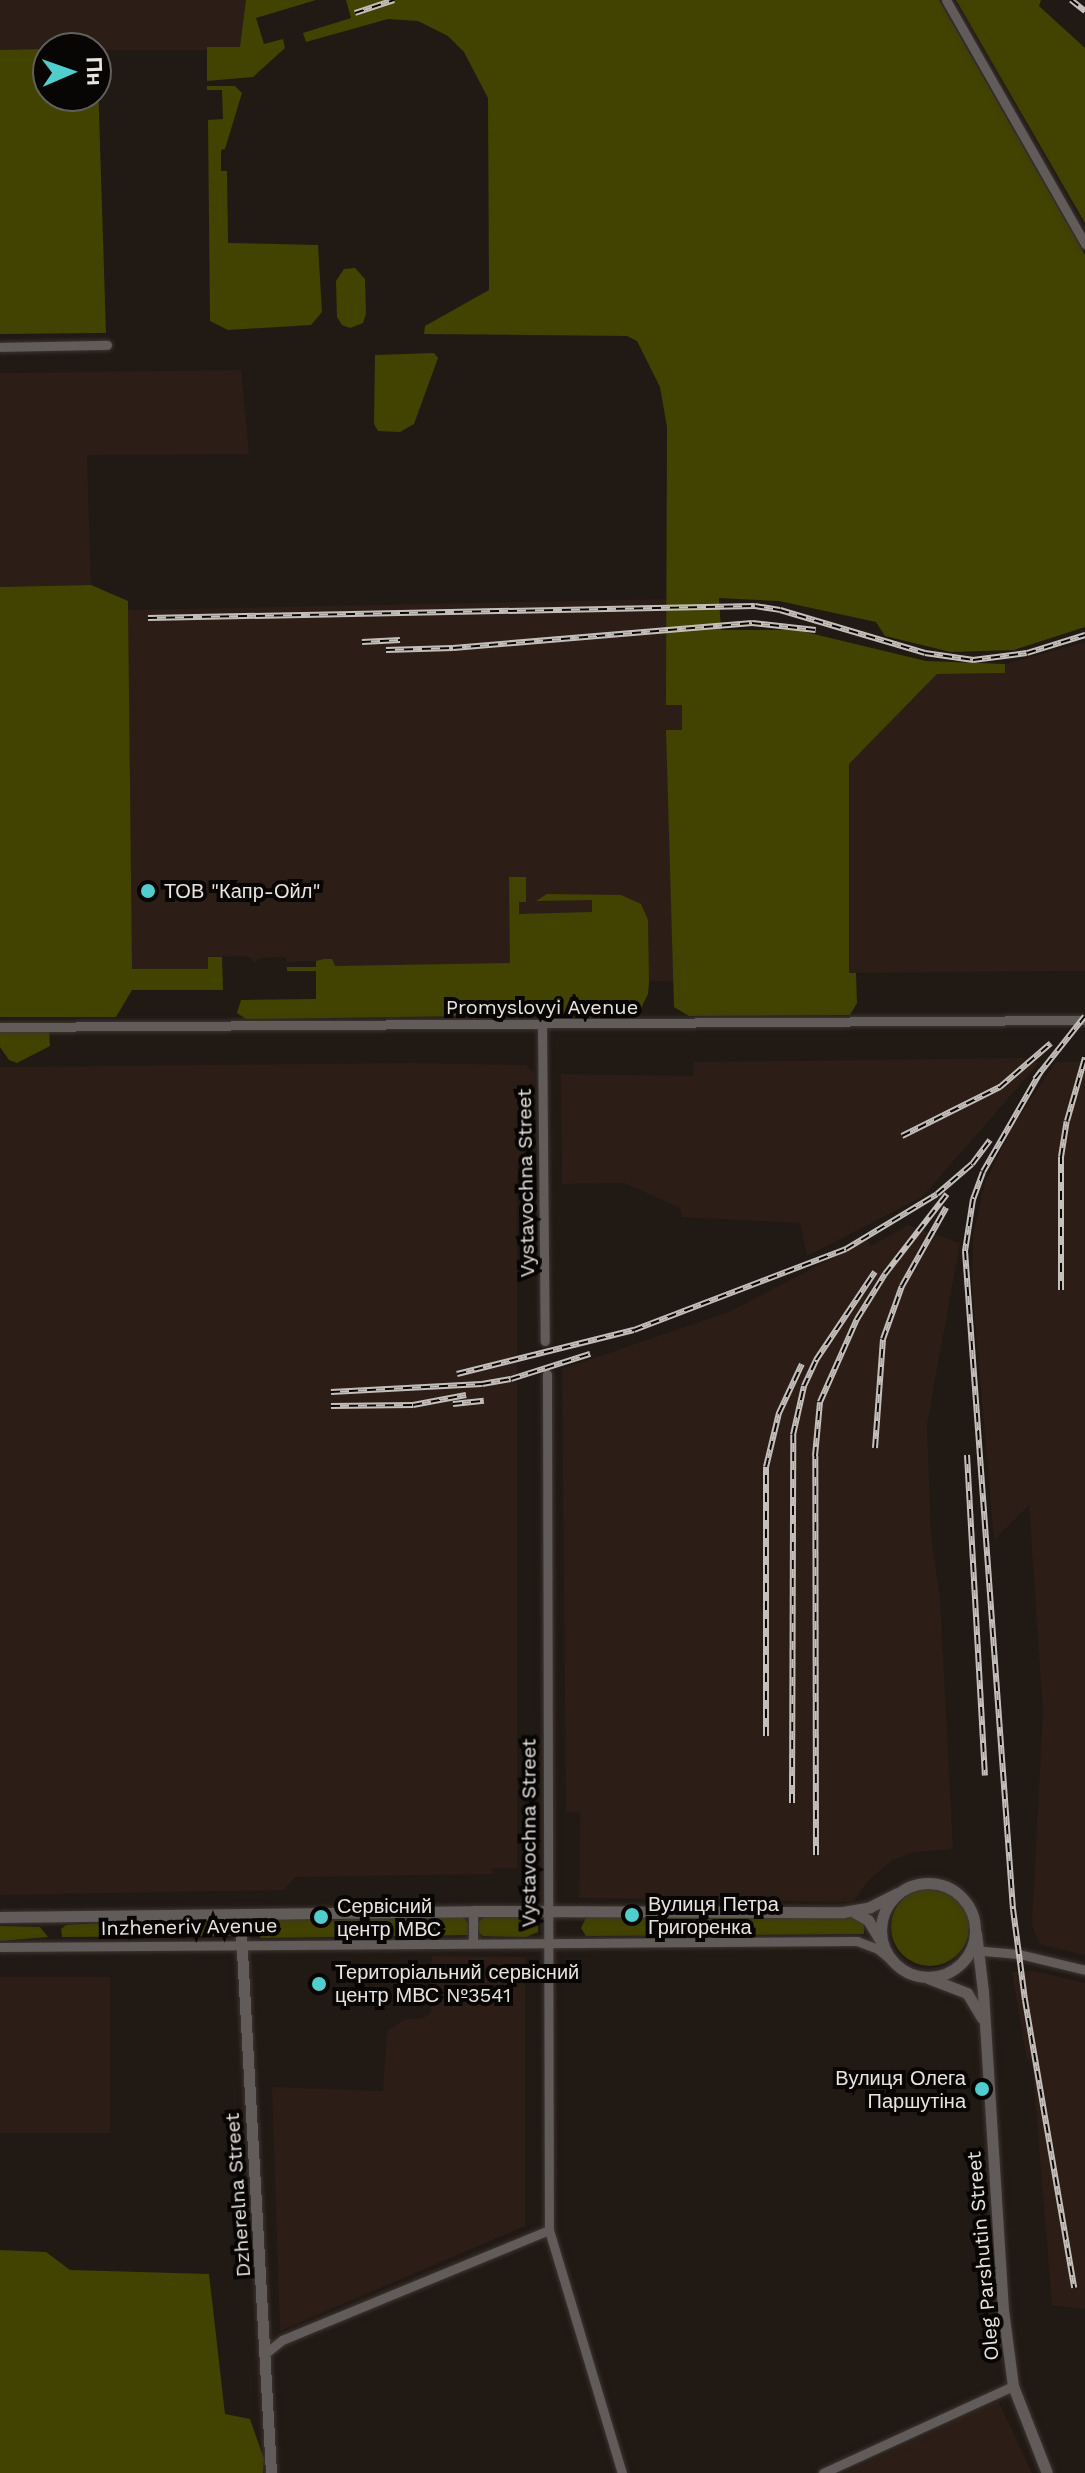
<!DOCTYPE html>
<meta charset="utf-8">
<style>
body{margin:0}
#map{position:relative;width:1085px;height:2473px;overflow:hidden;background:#211914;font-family:"Work Sans",sans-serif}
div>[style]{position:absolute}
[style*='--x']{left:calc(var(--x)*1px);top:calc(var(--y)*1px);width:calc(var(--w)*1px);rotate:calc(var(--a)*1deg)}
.built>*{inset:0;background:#2c1e16;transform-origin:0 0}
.green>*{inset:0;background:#424300}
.round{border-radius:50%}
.roads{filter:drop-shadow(0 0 2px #3d3531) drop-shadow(0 0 2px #3d3531)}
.minor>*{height:9px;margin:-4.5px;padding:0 4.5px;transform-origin:4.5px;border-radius:4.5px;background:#615b5a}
.tertiary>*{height:11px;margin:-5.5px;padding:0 5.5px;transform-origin:5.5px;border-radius:5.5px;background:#615b5a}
.tertiary>.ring{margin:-5.5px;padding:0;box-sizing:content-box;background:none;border:11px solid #615b5a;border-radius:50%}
.rail>*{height:6px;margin-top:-3px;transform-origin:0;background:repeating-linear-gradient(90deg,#080604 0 9px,#c5bfbc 0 18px);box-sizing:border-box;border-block:2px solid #c5bfbc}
.dots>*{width:22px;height:22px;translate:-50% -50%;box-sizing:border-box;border:4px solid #080604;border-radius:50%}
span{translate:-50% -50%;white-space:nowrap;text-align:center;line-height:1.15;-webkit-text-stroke:8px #080604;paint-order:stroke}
.poi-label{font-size:20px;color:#eae4e1}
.left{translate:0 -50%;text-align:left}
.right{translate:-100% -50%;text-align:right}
.street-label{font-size:20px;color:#eae4e1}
.north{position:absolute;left:32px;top:32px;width:80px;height:80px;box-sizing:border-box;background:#080604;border:2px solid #625f5c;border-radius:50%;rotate:88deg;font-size:22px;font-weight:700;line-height:32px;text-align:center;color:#eae4e1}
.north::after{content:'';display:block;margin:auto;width:28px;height:36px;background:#52cdce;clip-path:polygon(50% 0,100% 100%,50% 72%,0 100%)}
</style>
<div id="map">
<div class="built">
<i style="left:0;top:0;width:246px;height:50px"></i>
<i style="clip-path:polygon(241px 370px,249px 454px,87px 455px,91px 585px,0 587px,0 373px)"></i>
<i style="clip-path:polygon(719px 598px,724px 677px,677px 982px,335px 966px,324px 961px,287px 962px,285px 957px,259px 958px,255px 962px,247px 956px,209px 957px,209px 969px,132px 970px,128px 610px)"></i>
<i style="clip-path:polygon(1085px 642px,1085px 971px,849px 973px,849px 764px,937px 674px,1004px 673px,1005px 664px)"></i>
<i style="clip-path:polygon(1024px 1058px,1039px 1063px,922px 1197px,807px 1256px,800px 1223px,682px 1217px,680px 1208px,624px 1183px,562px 1184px,561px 1074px,693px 1076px,694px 1062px)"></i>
<i style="clip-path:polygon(1056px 1062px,1085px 1062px,1085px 1955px,1040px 1944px,1032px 1925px,1043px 1711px,1029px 1505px,994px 1540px,972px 1284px,973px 1235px,985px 1183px,1012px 1127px)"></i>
<i style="clip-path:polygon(411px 1063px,526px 1065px,534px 1072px,535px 1159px,529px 1165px,517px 1166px,517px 1868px,492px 1868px,492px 1874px,295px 1877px,283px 1890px,0 1895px,0 1067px)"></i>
<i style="clip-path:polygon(908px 1225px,960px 1243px,927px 1424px,931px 1536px,940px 1598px,953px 1849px,914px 1852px,891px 1861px,869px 1880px,853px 1902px,579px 1898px,580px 1813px,566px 1812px,562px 1369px,729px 1312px,867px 1240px,871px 1246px)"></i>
<i style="clip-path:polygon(432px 1956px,525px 1957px,525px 2226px,280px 2331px,272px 2087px,383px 2091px,387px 2031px,406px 2019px,424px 2018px,431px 2012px)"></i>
<i style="clip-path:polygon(1035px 1971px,1085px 1983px,1085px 2309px,1052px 2305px,1032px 2060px,1027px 2060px,1012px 1972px)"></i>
<i style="left:0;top:1977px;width:110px;height:156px"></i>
<i style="clip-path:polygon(998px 2401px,1032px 2473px,845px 2473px,888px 2453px)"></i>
</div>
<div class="green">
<i style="clip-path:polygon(246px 0,316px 0,256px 18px,264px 44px,283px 39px,285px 48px,253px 77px,207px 81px,207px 47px,240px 47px)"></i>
<i style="clip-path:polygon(346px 0,939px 0,1085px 255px,1085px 627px,1014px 650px,951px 652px,885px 636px,876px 622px,779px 601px,719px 598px,721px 630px,797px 630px,926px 661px,1005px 664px,1005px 673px,937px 674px,849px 764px,849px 973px,856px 973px,857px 1003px,850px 1015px,689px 1016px,674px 1007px,666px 730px,682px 730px,682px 705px,666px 705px,667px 427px,660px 387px,637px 341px,627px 336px,424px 334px,425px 326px,489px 290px,488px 98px,464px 52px,448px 36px,418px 21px,388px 19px,306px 42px,303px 33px,351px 18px)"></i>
<i style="clip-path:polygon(956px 0,1041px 0,1039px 6px,1085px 48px,1085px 223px)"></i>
<i style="clip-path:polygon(48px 49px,48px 96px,96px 96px,97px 49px,106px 333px,0 334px,0 50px)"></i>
<i style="clip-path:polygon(207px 86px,235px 86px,242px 93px,225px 149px,221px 150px,221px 171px,227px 171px,228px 243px,318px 245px,322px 312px,311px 325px,228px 330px,210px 321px,208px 120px,223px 119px,222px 90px,207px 90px)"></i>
<i style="clip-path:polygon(355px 268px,365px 279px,366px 314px,363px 323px,350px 328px,342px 325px,337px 317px,336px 281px,344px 269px)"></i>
<i style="clip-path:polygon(434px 353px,438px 358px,414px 424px,400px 432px,378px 431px,374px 424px,375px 355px)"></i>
<i style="clip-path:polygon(91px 585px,128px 601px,132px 969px,208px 969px,208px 957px,222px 957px,223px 990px,132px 990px,116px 1017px,0 1017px,0 587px)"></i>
<i style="clip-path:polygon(509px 877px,526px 877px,526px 902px,519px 902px,519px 914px,592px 912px,592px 900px,536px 901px,547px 894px,621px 895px,641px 904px,648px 920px,649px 982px,648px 994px,640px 1010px,632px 1014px,246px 1019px,237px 1013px,241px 1000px,316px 999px,316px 971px,287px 971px,287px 967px,316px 967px,316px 961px,324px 959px,332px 959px,335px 966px,510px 963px)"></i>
<i style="clip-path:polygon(0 1030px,49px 1032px,50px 1046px,17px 1063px,9px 1060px,0 1047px)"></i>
<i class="round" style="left:891px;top:1888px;width:78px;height:78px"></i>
<i style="clip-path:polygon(852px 1915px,864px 1923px,864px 1934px,586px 1936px,581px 1928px,586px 1918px)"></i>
<i style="clip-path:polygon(364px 1917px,406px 1918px,407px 1932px,403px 1936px,261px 1938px,254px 1927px,259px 1921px,275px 1919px,331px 1921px)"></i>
<i style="clip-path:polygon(420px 1917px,463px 1917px,468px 1923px,468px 1935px,423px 1936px,418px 1931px)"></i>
<i style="clip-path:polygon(485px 1917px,530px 1917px,538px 1925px,538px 1932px,526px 1937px,483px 1936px,479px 1933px,478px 1922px)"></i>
<i style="clip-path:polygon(122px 1922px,217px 1922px,227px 1926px,234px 1936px,62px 1937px,61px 1929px,66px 1925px)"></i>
<i style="clip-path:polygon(0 1926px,40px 1927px,48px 1937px,0 1941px)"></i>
<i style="clip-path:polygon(0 2250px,46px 2252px,70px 2270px,209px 2274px,225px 2414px,250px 2419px,264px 2459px,263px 2473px,0 2473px)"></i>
</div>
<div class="roads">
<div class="minor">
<i style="--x:946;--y:0;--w:281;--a:60.3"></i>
<i style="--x:0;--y:347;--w:107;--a:-1.1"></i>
<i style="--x:542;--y:1025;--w:316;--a:89.5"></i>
<i style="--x:0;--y:1027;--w:1085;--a:-0.37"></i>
<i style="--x:547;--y:1374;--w:856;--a:89.87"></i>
<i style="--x:549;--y:2230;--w:254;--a:73.3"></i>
<i style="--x:414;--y:1912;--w:31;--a:90"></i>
<i style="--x:473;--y:1943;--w:32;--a:-90"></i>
<i style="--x:0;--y:1947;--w:857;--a:-0.4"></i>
<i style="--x:857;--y:1941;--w:22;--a:21"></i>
<i style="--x:878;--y:1949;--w:26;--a:40"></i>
<i style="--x:972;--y:1950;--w:47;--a:4.9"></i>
<i style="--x:1019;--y:1954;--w:68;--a:13.6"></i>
<i style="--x:266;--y:2353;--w:21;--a:-39"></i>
<i style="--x:282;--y:2340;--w:289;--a:-22.4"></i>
<i style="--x:823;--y:2473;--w:209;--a:-24.6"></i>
</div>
<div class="tertiary">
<i class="ring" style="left:881px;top:1883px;width:83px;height:83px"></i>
<i style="--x:854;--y:1912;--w:16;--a:30"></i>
<i style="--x:868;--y:1920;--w:23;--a:59"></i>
<i style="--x:240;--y:1915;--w:559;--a:86.82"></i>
<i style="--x:0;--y:1917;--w:473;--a:-0.7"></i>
<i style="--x:473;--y:1911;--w:370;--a:0.2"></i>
<i style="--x:843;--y:1912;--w:27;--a:-10"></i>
<i style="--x:870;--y:1907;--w:30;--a:-27"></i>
<i style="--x:976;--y:1933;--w:59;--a:83.2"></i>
<i style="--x:983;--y:1992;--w:319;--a:86.4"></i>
<i style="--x:1003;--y:2310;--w:77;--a:82.5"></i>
<i style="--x:1013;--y:2386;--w:93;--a:68.7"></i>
<i style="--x:928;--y:1978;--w:42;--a:21"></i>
<i style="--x:967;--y:1993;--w:29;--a:59"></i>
</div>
</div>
<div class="rail">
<i style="--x:1071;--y:0;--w:18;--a:38"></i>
<i style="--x:355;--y:13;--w:41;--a:-18.4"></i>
<i style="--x:148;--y:618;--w:607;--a:-1.13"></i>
<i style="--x:755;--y:606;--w:25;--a:9"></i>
<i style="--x:780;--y:610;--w:151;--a:16.5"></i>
<i style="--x:925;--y:653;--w:49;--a:8.3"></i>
<i style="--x:973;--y:660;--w:54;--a:-7.4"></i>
<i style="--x:1027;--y:653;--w:61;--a:-17.2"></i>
<i style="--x:362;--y:642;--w:38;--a:-3"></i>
<i style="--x:386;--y:650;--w:67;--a:-1.7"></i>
<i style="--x:453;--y:648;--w:300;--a:-4.8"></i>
<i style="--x:752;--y:623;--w:64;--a:6.2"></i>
<i style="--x:1041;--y:1071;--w:116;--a:119.9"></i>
<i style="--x:983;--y:1172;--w:29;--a:110"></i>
<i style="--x:973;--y:1199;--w:53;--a:98.7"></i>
<i style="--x:965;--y:1251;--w:660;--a:85.83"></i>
<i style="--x:1013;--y:1909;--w:92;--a:82.5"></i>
<i style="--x:1025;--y:2000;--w:292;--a:80.3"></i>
<i style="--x:1035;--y:1079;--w:80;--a:-51.6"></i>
<i style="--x:902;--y:1136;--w:110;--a:-26.6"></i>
<i style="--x:1000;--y:1087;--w:67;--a:-40.8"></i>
<i style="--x:1061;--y:1290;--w:133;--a:-90"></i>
<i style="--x:1061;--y:1157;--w:36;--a:-81"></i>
<i style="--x:1067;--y:1121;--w:66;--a:-74.1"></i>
<i style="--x:457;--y:1374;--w:182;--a:-14"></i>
<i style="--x:634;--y:1330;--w:227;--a:-20.9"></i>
<i style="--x:846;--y:1249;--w:106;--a:-31.1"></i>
<i style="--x:937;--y:1194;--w:46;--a:-40.6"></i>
<i style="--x:972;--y:1164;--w:30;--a:-53"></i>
<i style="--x:331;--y:1392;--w:151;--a:-3"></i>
<i style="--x:482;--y:1384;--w:29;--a:-10"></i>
<i style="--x:511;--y:1379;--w:83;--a:-17.6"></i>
<i style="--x:453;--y:1404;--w:31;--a:-6"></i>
<i style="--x:331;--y:1406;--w:82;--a:-0.7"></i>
<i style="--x:413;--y:1405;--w:54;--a:-10.7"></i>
<i style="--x:875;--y:1448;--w:109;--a:-85.8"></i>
<i style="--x:883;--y:1339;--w:56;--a:-70.3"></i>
<i style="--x:902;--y:1286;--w:90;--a:-60.6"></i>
<i style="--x:967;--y:1455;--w:321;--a:86.8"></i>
<i style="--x:766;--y:1736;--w:269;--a:-90"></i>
<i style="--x:766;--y:1467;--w:56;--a:-76.5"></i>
<i style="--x:779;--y:1413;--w:54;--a:-64.9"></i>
<i style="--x:792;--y:1803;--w:368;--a:-89.8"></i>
<i style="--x:793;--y:1435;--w:50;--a:-77.3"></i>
<i style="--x:804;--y:1386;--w:29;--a:-65"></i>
<i style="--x:816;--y:1360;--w:106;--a:-56.2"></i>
<i style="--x:816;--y:1855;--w:399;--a:-90.1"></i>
<i style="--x:815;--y:1456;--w:54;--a:-84.7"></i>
<i style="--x:820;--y:1402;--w:91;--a:-66"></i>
<i style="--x:857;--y:1319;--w:53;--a:-58.1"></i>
<i style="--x:885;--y:1274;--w:101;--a:-52.2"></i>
</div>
<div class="dots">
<i style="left:148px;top:891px;background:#52cdce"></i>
<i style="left:632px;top:1915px;background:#52cdce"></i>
<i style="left:321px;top:1917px;background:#52cdce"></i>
<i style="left:319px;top:1984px;background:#52cdce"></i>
<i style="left:982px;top:2089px;background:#52cdce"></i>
</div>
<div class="poi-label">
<span class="left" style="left:164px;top:891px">ТОВ "Капр-Ойл"</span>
<span class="left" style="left:648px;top:1916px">Вулиця Петра<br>Григоренка</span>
<span class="left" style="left:337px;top:1918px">Сервісний<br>центр МВС</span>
<span class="left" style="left:335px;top:1984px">Територіальний сервісний<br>центр МВС №3541</span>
<span class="right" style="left:966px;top:2090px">Вулиця Олега<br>Паршутіна</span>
</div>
<div class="street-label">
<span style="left:542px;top:1007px">Promyslovyi Avenue</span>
<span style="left:526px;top:1183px;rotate:-91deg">Vystavochna Street</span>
<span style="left:529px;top:1833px;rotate:-90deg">Vystavochna Street</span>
<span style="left:189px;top:1927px;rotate:-1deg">Inzheneriv Avenue</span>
<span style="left:238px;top:2195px;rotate:-94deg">Dzherelna Street</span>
<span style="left:983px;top:2256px;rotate:-95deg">Oleg Parshutin Street</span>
</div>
<div class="north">Пн</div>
</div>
